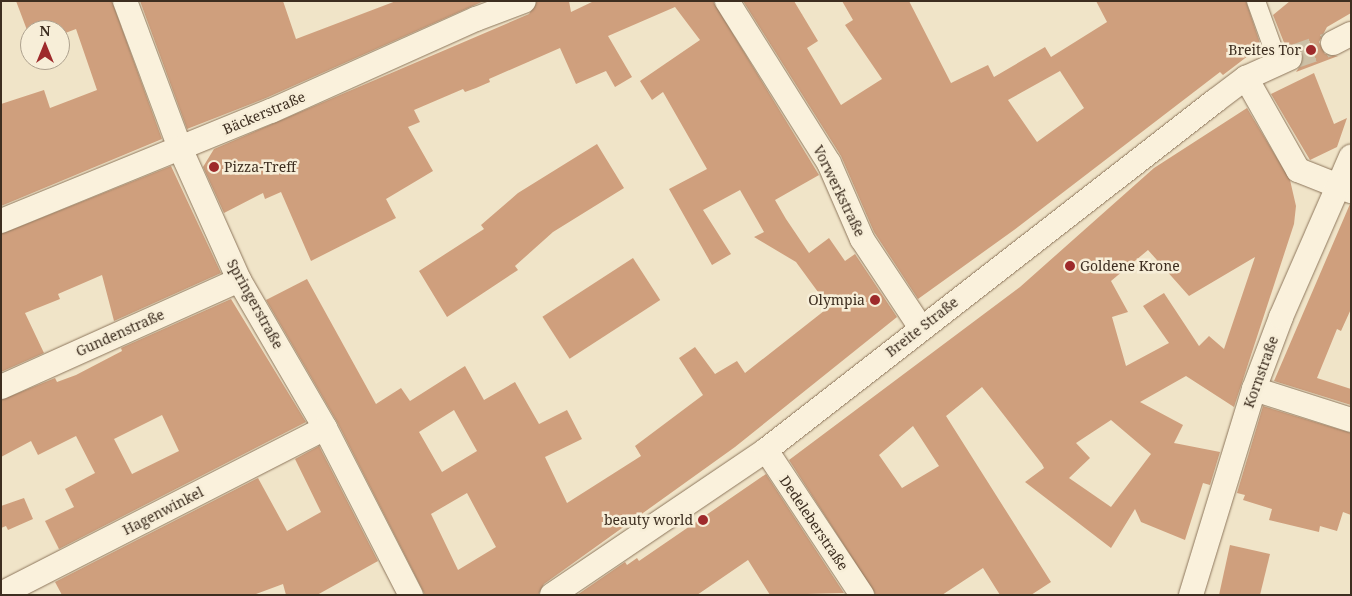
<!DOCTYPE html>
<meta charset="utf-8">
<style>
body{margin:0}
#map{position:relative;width:1352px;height:596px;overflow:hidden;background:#f0e4c8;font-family:"Noto Serif",serif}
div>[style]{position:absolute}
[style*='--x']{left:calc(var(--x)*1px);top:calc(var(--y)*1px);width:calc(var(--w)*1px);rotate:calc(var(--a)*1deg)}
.building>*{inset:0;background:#cf9f7d;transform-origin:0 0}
.minor-tunnel>*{height:24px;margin-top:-12px;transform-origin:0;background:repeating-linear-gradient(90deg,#ccc0a6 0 24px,transparent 0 36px)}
.roads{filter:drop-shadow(0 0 1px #8d765c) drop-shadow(0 0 1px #8d765c)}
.pedestrian>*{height:18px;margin:-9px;padding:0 9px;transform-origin:9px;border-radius:9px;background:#faf1dc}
.minor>*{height:24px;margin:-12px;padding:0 12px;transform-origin:12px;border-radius:12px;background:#faf1dc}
.dots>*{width:14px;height:14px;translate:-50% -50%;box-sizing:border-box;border:2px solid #f7eed8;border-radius:50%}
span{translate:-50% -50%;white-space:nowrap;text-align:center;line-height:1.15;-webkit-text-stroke:5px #f7eed8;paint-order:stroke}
.poi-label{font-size:14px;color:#3d2e20}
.right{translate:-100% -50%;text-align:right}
.left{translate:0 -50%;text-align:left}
.street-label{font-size:14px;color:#3d2e20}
.frame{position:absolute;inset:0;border:2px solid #3d2e20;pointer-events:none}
.north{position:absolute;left:20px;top:20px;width:50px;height:50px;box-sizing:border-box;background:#f7eed8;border:1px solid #ada18e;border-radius:50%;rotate:0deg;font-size:14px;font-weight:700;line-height:20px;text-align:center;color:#3d2e20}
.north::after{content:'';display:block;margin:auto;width:18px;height:22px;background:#9e2a2b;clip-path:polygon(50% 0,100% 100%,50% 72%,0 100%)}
</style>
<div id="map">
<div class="building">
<i style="clip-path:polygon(16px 1px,112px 1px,162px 139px,1px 206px,1px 104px,44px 90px,50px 108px,97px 90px,76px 29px,60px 35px,60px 30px,30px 30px,30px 38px)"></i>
<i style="clip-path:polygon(140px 1px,283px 1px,296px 39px,396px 1px,484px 1px,266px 98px,187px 129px)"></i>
<i style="clip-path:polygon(evenodd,537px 1px,569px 1px,571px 12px,594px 1px,713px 1px,819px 175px,775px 200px,786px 219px,809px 253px,829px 238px,845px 261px,855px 254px,897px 317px,735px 447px,544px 584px,538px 595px,425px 595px,337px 422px,266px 300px,307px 279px,376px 404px,401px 388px,410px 401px,465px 366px,484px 400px,515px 382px,539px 424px,567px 410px,582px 439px,545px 457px,567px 503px,641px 456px,635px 446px,703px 395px,679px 358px,695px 347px,715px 374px,737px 361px,745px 373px,829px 307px,796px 262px,754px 237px,764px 232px,740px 190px,703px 210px,731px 254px,712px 265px,669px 189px,707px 169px,663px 92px,652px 100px,640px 81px,700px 40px,675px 7px,608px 36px,632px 77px,615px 87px,606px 71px,576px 84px,560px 48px,489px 79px,490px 82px,476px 88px,465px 92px,463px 89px,414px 110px,420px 122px,408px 127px,433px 171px,386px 199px,396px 218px,311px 261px,281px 192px,265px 199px,263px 193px,224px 213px,203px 167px,214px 149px,529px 14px,537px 1px,454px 410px,477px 451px,442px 472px,419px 432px,454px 410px,537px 1px,467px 493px,496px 547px,458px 570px,431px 514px,467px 493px)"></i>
<i style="clip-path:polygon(evenodd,743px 1px,794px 1px,818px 41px,807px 48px,841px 105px,882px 79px,845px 25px,853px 20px,842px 1px,909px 1px,951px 83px,988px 65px,994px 77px,1045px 47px,1051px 57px,1107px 22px,1096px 1px,1246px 1px,1261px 46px,1223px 75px,1220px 72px,1014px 230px,918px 299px,874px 232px,841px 156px,743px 1px,1060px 71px,1084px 108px,1037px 142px,1008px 100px,1060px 71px)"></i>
<i style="clip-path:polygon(1290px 1px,1351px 1px,1351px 13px,1327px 27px,1319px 42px,1325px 54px,1338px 56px,1296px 72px,1304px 60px,1303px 53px,1298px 47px,1285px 45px,1273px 15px)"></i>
<i style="clip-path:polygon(1314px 73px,1334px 124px,1347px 118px,1337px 147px,1310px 160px,1271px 94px)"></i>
<i style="clip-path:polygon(evenodd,1247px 108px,1290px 180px,1296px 206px,1294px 224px,1234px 407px,1186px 376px,1140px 402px,1183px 425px,1174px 443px,1220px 452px,1210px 485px,1203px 483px,1185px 540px,1141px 522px,1135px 509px,1111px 548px,1025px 482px,1044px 468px,1042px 464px,982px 387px,946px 416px,1051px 582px,1031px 595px,1000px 595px,983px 568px,942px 595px,876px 595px,789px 460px,1020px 287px,1154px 168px,1247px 108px,1148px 250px,1189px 296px,1255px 257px,1224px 349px,1209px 336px,1199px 346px,1164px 293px,1143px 306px,1169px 343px,1126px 366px,1112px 317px,1128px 312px,1111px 281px,1148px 250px,1247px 108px,1111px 420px,1151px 454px,1111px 507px,1069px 478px,1090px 458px,1076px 443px,1111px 420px,1247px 108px,913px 426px,939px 466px,902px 488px,879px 455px,913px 426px)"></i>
<i style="clip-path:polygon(597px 144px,624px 188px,553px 232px,515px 266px,518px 270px,447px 317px,419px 271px,484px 229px,481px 225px,518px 193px)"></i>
<i style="clip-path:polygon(171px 166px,221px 273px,114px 321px,102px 275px,58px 294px,60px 299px,25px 313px,44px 353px,1px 372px,1px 234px)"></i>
<i style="clip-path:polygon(1350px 204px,1351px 309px,1341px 331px,1337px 329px,1317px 378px,1351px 389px,1351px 405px,1274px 381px)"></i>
<i style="left:633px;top:258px;width:50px;height:108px;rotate:57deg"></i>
<i style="clip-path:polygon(evenodd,231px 299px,306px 422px,59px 549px,45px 521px,74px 507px,65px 489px,95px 473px,76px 436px,38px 455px,31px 441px,1px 457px,1px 400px,55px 378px,57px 382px,76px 375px,122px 351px,121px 348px,231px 299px,162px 415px,179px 451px,132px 474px,114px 439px,162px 415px)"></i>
<i style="clip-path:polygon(1263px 406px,1351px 433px,1351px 515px,1343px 512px,1337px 531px,1320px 526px,1319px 532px,1269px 520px,1272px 509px,1243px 500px,1245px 495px,1237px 493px)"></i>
<i style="clip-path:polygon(319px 446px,378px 561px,317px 595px,286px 595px,283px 584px,253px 595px,62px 595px,55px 582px,258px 478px,287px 531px,321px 512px,295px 459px)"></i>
<i style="clip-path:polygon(766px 474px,844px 593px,770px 595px,748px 560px,697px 595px,577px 595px,625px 562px,627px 565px,637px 558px,639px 561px)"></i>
<i style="clip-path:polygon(24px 498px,33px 519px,8px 530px,6px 526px,1px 528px,1px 506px)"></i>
<i style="clip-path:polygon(1230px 545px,1270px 554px,1260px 595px,1219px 595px)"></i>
</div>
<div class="minor-tunnel">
<i style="--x:1290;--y:58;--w:46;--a:-19.2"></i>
</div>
<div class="roads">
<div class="pedestrian">
<i style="--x:1256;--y:1;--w:65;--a:70.2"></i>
</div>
<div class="minor">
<i style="--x:125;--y:1;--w:157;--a:69.5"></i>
<i style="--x:180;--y:148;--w:145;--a:65.9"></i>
<i style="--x:239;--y:280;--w:171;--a:59.8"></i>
<i style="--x:325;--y:428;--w:188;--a:62.8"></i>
<i style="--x:727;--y:1;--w:191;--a:57.8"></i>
<i style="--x:829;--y:163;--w:83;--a:66.5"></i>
<i style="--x:862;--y:239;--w:107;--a:56.5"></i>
<i style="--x:1333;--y:43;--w:20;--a:-27"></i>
<i style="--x:1246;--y:78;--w:106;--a:60.5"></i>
<i style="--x:1298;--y:170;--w:57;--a:21.6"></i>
<i style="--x:1;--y:221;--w:292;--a:-22.2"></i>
<i style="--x:271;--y:111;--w:225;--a:-24.2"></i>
<i style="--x:476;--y:19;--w:51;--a:-20.6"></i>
<i style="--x:1;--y:387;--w:261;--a:-24.2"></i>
<i style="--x:1254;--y:389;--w:102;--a:17.7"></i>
<i style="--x:766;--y:450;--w:174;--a:56.5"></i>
<i style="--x:1;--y:594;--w:364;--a:-27.1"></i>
<i style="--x:552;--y:595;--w:258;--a:-34.1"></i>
<i style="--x:766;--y:450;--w:569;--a:-37.86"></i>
<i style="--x:1215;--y:101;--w:39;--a:-37"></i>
<i style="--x:1246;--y:78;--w:48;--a:-24.4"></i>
<i style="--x:1191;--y:595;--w:215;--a:-73"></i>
<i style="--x:1254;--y:389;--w:77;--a:-69.4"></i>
<i style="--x:1281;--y:317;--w:175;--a:-66.4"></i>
</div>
</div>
<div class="dots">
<i style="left:1311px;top:50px;background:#9e2a2b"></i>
<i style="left:214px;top:167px;background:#9e2a2b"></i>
<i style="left:1070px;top:266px;background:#9e2a2b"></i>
<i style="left:875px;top:300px;background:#9e2a2b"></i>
<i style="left:703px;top:520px;background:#9e2a2b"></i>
</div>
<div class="poi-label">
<span class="right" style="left:1301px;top:50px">Breites Tor</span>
<span class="left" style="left:224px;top:167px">Pizza-Treff</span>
<span class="left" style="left:1080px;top:266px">Goldene Krone</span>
<span class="right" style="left:865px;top:300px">Olympia</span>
<span class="right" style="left:693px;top:520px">beauty world</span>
</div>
<div class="street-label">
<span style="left:264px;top:113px;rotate:-23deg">Bäckerstraße</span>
<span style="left:839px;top:191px;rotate:64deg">Vorwerkstraße</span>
<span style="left:255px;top:304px;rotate:61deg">Springerstraße</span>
<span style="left:922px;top:327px;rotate:-38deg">Breite Straße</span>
<span style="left:120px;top:333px;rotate:-24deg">Gundenstraße</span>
<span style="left:1261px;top:372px;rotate:-70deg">Kornstraße</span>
<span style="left:163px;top:511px;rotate:-27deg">Hagenwinkel</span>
<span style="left:814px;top:523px;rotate:56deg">Dedeleberstraße</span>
</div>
<div class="frame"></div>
<div class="north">N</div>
</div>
